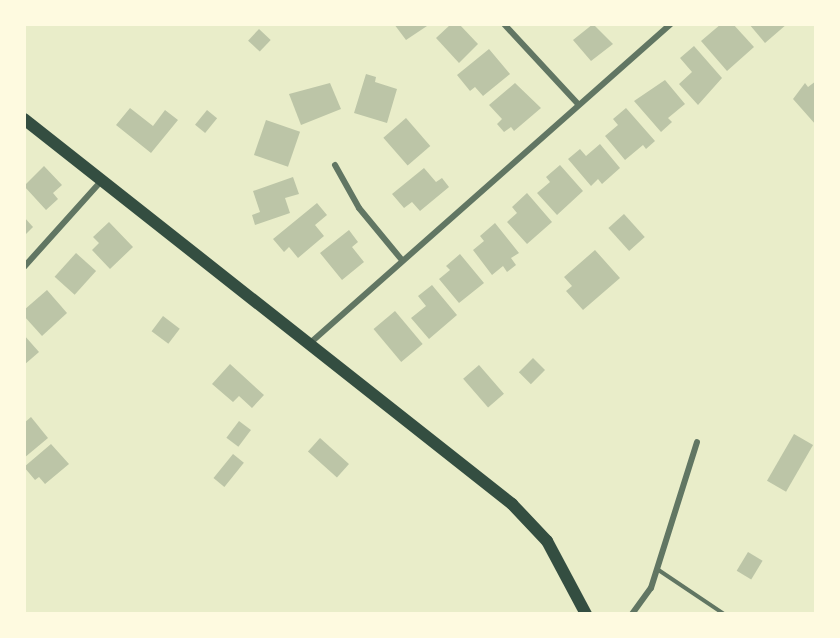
<!DOCTYPE html>
<style>
body{margin:0}
#map{position:relative;width:840px;height:638px;overflow:hidden;background:#e9edc9;font-family:"Roboto Serif",serif}
div>[style]{position:absolute}
[style*='--x']{left:calc(var(--x)*1px);top:calc(var(--y)*1px);width:calc(var(--w)*1px);rotate:calc(var(--a)*1deg)}
.building>*{inset:0;background:#bcc5a7;transform-origin:0 0}
.service>*{height:4px;margin:-2px;padding:0 2px;transform-origin:2px;border-radius:2px;background:#617663}
.minor>*{height:6px;margin:-3px;padding:0 3px;transform-origin:3px;border-radius:3px;background:#617663}
.secondary>*{height:12px;margin:-6px;padding:0 6px;transform-origin:6px;border-radius:6px;background:#344e41}
span{translate:-50% -50%;white-space:nowrap;text-align:center;line-height:1.15;-webkit-text-stroke:5px #fefae0;paint-order:stroke}
.frame{position:absolute;inset:0;border:26px solid #fefae0;pointer-events:none}
</style>
<div id="map">
<div class="building">
<i style="clip-path:polygon(394px 24px,430px 24px,406px 40px)"></i>
<i style="clip-path:polygon(451px 24px,459px 24px,478px 44px,459px 63px,436px 38px)"></i>
<i style="clip-path:polygon(593px 24px,613px 44px,591px 61px,573px 40px)"></i>
<i style="clip-path:polygon(721px 24px,733px 24px,754px 47px,727px 71px,701px 41px)"></i>
<i style="clip-path:polygon(749px 24px,787px 24px,765px 43px)"></i>
<i style="left:259px;top:29px;width:16px;height:16px;rotate:43deg"></i>
<i style="clip-path:polygon(694px 46px,722px 78px,698px 105px,679px 84px,692px 72px,680px 58px)"></i>
<i style="clip-path:polygon(489px 49px,510px 74px,483px 96px,475px 87px,470px 91px,457px 75px)"></i>
<i style="clip-path:polygon(366px 74px,376px 77px,375px 82px,397px 89px,387px 123px,354px 113px)"></i>
<i style="clip-path:polygon(665px 80px,685px 104px,668px 118px,672px 122px,661px 132px,634px 101px)"></i>
<i style="clip-path:polygon(816px 81px,816px 125px,793px 99px,805px 83px,808px 87px)"></i>
<i style="clip-path:polygon(330px 83px,341px 109px,301px 125px,289px 94px)"></i>
<i style="clip-path:polygon(515px 83px,541px 108px,514px 131px,511px 127px,504px 132px,497px 124px,502px 119px,489px 105px)"></i>
<i style="clip-path:polygon(130px 108px,153px 126px,165px 110px,178px 120px,151px 153px,116px 125px)"></i>
<i style="clip-path:polygon(626px 108px,655px 141px,646px 149px,643px 145px,625px 160px,605px 136px,618px 125px,613px 119px)"></i>
<i style="left:207px;top:110px;width:13px;height:19px;rotate:39deg"></i>
<i style="left:406px;top:118px;width:37px;height:30px;rotate:49deg"></i>
<i style="left:266px;top:120px;width:36px;height:37px;rotate:19deg"></i>
<i style="clip-path:polygon(600px 144px,620px 168px,602px 184px,598px 179px,591px 186px,568px 159px,580px 149px,586px 156px)"></i>
<i style="clip-path:polygon(560px 165px,583px 191px,557px 215px,537px 193px,550px 182px,546px 177px)"></i>
<i style="clip-path:polygon(44px 166px,62px 185px,53px 193px,58px 199px,46px 210px,24px 186px)"></i>
<i style="clip-path:polygon(424px 168px,436px 182px,442px 178px,449px 187px,420px 211px,412px 202px,404px 208px,392px 194px)"></i>
<i style="clip-path:polygon(293px 177px,299px 194px,285px 198px,290px 213px,255px 225px,252px 215px,260px 212px,253px 191px)"></i>
<i style="clip-path:polygon(527px 193px,552px 222px,527px 244px,507px 222px,517px 213px,512px 207px)"></i>
<i style="clip-path:polygon(317px 203px,327px 215px,315px 225px,324px 236px,298px 258px,289px 247px,284px 252px,273px 239px)"></i>
<i style="left:624px;top:214px;width:31px;height:21px;rotate:48deg"></i>
<i style="clip-path:polygon(24px 217px,33px 227px,24px 236px)"></i>
<i style="clip-path:polygon(109px 222px,133px 247px,110px 269px,92px 250px,99px 243px,93px 237px)"></i>
<i style="clip-path:polygon(495px 223px,519px 253px,511px 258px,516px 265px,507px 272px,503px 266px,492px 275px,473px 250px,484px 241px,480px 236px)"></i>
<i style="clip-path:polygon(349px 230px,358px 242px,352px 247px,364px 262px,342px 280px,320px 253px)"></i>
<i style="clip-path:polygon(595px 250px,620px 278px,583px 310px,566px 291px,572px 286px,564px 277px)"></i>
<i style="left:76px;top:253px;width:27px;height:32px;rotate:42deg"></i>
<i style="clip-path:polygon(460px 254px,484px 283px,459px 303px,439px 279px,450px 270px,446px 266px)"></i>
<i style="clip-path:polygon(432px 285px,457px 315px,429px 339px,411px 318px,426px 306px,418px 296px)"></i>
<i style="clip-path:polygon(47px 290px,67px 313px,42px 336px,24px 316px,24px 310px)"></i>
<i style="left:395px;top:311px;width:43px;height:28px;rotate:50deg"></i>
<i style="left:163px;top:316px;width:21px;height:19px;rotate:37deg"></i>
<i style="clip-path:polygon(24px 335px,39px 352px,24px 365px)"></i>
<i style="left:533px;top:358px;width:17px;height:20px;rotate:45deg"></i>
<i style="clip-path:polygon(230px 364px,264px 395px,252px 408px,239px 396px,233px 402px,212px 384px)"></i>
<i style="left:479px;top:365px;width:38px;height:21px;rotate:49deg"></i>
<i style="clip-path:polygon(31px 417px,48px 438px,24px 458px,24px 423px)"></i>
<i style="left:239px;top:421px;width:15px;height:21px;rotate:37deg"></i>
<i style="left:794px;top:434px;width:22px;height:54px;rotate:30deg"></i>
<i style="left:320px;top:438px;width:39px;height:18px;rotate:42deg"></i>
<i style="clip-path:polygon(51px 444px,69px 464px,45px 484px,39px 477px,35px 480px,24px 467px)"></i>
<i style="left:233px;top:454px;width:14px;height:31px;rotate:39deg"></i>
<i style="left:748px;top:552px;width:17px;height:22px;rotate:31deg"></i>
</div>
<div class="service">
<i style="--x:657;--y:569;--w:81;--a:33.9"></i>
</div>
<div class="minor">
<i style="--x:504;--y:24;--w:109;--a:47.2"></i>
<i style="--x:335;--y:165;--w:49;--a:60.8"></i>
<i style="--x:359;--y:208;--w:66;--a:50.5"></i>
<i style="--x:24;--y:267;--w:117;--a:-48.1"></i>
<i style="--x:309;--y:344;--w:483;--a:-41.5"></i>
<i style="--x:632;--y:614;--w:32;--a:-54"></i>
<i style="--x:651;--y:588;--w:153;--a:-72.5"></i>
</div>
<div class="secondary">
<i style="--x:24;--y:119;--w:622;--a:38.27"></i>
<i style="--x:512;--y:504;--w:51;--a:46.6"></i>
<i style="--x:547;--y:541;--w:83;--a:61.9"></i>
</div>
<div class="frame"></div>
</div>
